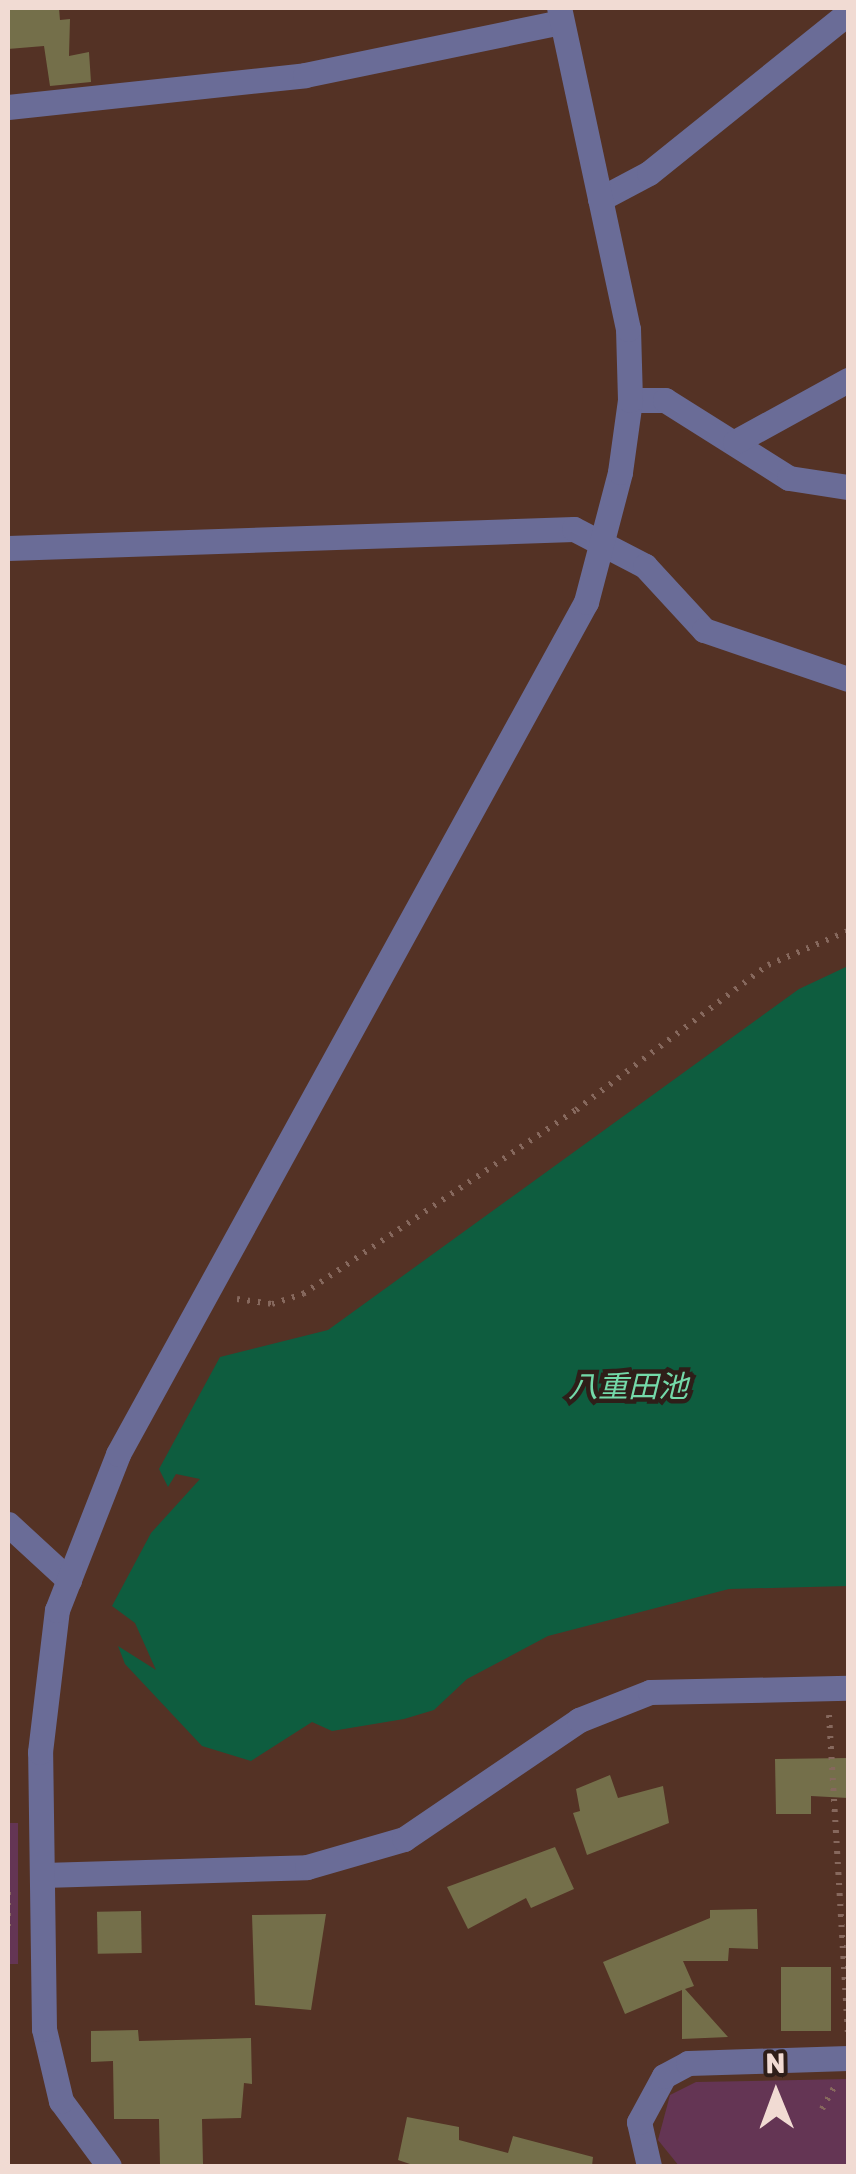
<!DOCTYPE html>
<meta charset="utf-8">
<style>
body{margin:0}
#map{position:relative;width:856px;height:2174px;overflow:hidden;background:#543225;font-family:Rubik,"Noto Sans JP",sans-serif}
div>[style]{position:absolute}
[style*='--x']{left:calc(var(--x)*1px);top:calc(var(--y)*1px);width:calc(var(--w)*1px);rotate:calc(var(--a)*1deg)}
.green>*{inset:0;background:#643554;transform-origin:0 0}
.water>*{inset:0;background:#0e5d3f}
.building>*{inset:0;background:#746f4a;transform-origin:0 0}
.path>*{height:6px;margin-top:-3px;transform-origin:0;background:repeating-linear-gradient(90deg,#86685d 0 2.5px,transparent 0 10.5px)}
.minor>*{height:25px;margin:-12.5px;padding:0 12.5px;transform-origin:12.5px;border-radius:12.5px;background:#6a6c97}
span{translate:-50% -50%;white-space:nowrap;text-align:center;line-height:1.15;-webkit-text-stroke:9px #2e1e19;paint-order:stroke}
.water-label{font-size:30px;color:#74d9a9;font-style:italic}
.frame{position:absolute;inset:0;border:10px solid #f1dbd3;pointer-events:none}
.north{position:absolute;left:726px;top:2044px;width:100px;height:100px;-webkit-text-stroke:8px #2e1e19;paint-order:stroke;rotate:359deg;font-size:28px;font-weight:700;line-height:40px;text-align:center;color:#f1dbd3}
.north::after{content:'';display:block;margin:auto;width:35px;height:45px;background:#f1dbd3;clip-path:polygon(50% 0,100% 100%,50% 72%,0 100%)}
</style>
<div id="map">
<div class="green">
<i style="left:8px;top:1823px;width:10px;height:141px"></i>
<i style="clip-path:polygon(848px 2079px,848px 2166px,679px 2166px,658px 2140px,670px 2095px,696px 2082px)"></i>
</div>
<div class="water">
<i style="clip-path:polygon(848px 966px,848px 1586px,729px 1589px,548px 1636px,467px 1679px,434px 1710px,404px 1719px,332px 1731px,312px 1722px,251px 1761px,202px 1746px,125px 1664px,118px 1646px,156px 1670px,135px 1623px,112px 1606px,151px 1533px,200px 1479px,176px 1474px,168px 1487px,159px 1469px,220px 1357px,328px 1330px,799px 989px)"></i>
</div>
<div class="building">
<i style="clip-path:polygon(8px 8px,59px 8px,60px 20px,70px 19px,69px 56px,89px 52px,91px 82px,50px 86px,44px 46px,8px 49px)"></i>
<i style="clip-path:polygon(848px 1758px,848px 1798px,811px 1796px,811px 1814px,776px 1814px,775px 1759px)"></i>
<i style="clip-path:polygon(610px 1775px,618px 1798px,663px 1786px,669px 1823px,587px 1855px,573px 1813px,580px 1811px,576px 1789px)"></i>
<i style="clip-path:polygon(555px 1847px,574px 1889px,531px 1908px,526px 1898px,468px 1929px,447px 1887px)"></i>
<i style="clip-path:polygon(757px 1909px,758px 1949px,729px 1948px,728px 1961px,683px 1961px,694px 1986px,685px 1989px,728px 2037px,682px 2039px,682px 1990px,625px 2014px,603px 1962px,710px 1918px,710px 1910px)"></i>
<i style="left:141px;top:1911px;width:42px;height:44px;rotate:89deg"></i>
<i style="clip-path:polygon(326px 1914px,311px 2010px,255px 2005px,252px 1915px)"></i>
<i style="left:781px;top:1967px;width:50px;height:64px"></i>
<i style="clip-path:polygon(138px 2030px,139px 2041px,251px 2038px,252px 2084px,244px 2083px,241px 2118px,202px 2119px,203px 2164px,160px 2165px,159px 2119px,114px 2119px,113px 2061px,91px 2062px,91px 2031px)"></i>
<i style="clip-path:polygon(407px 2117px,459px 2127px,459px 2140px,508px 2153px,513px 2136px,593px 2157px,592px 2166px,416px 2166px,398px 2160px)"></i>
</div>
<div class="path">
<i style="--x:237;--y:1299;--w:35;--a:8"></i>
<i style="--x:272;--y:1304;--w:33;--a:-18"></i>
<i style="--x:303;--y:1294;--w:329;--a:-34"></i>
<i style="--x:576;--y:1110;--w:241;--a:-37.1"></i>
<i style="--x:768;--y:965;--w:87;--a:-23"></i>
<i style="--x:829;--y:1715;--w:318;--a:86.6"></i>
<i style="--x:8;--y:1926;--w:39;--a:-90"></i>
<i style="--x:822;--y:2109;--w:25;--a:-61"></i>
</div>
<div class="minor">
<i style="--x:8;--y:107;--w:299;--a:-6.1"></i>
<i style="--x:305;--y:75;--w:260;--a:-11.7"></i>
<i style="--x:600;--y:199;--w:55;--a:-28"></i>
<i style="--x:649;--y:173;--w:255;--a:-38.8"></i>
<i style="--x:630;--y:400;--w:35;--a:0"></i>
<i style="--x:665;--y:400;--w:146;--a:32.2"></i>
<i style="--x:789;--y:478;--w:60;--a:8.7"></i>
<i style="--x:735;--y:442;--w:129;--a:-28.8"></i>
<i style="--x:8;--y:548;--w:566;--a:-1.92"></i>
<i style="--x:574;--y:529;--w:80;--a:27.5"></i>
<i style="--x:645;--y:566;--w:87;--a:47.3"></i>
<i style="--x:704;--y:630;--w:152;--a:18.8"></i>
<i style="--x:8;--y:1524;--w:83;--a:42.6"></i>
<i style="--x:43;--y:1875;--w:264;--a:-1.7"></i>
<i style="--x:307;--y:1867;--w:101;--a:-16.1"></i>
<i style="--x:404;--y:1839;--w:212;--a:-34.2"></i>
<i style="--x:579;--y:1720;--w:76;--a:-21.5"></i>
<i style="--x:650;--y:1692;--w:198;--a:-1.2"></i>
<i style="--x:109;--y:2166;--w:81;--a:-126.4"></i>
<i style="--x:61;--y:2101;--w:74;--a:-103.3"></i>
<i style="--x:44;--y:2029;--w:277;--a:-90.8"></i>
<i style="--x:40;--y:1752;--w:143;--a:-83.2"></i>
<i style="--x:57;--y:1610;--w:168;--a:-68.6"></i>
<i style="--x:118;--y:1454;--w:972;--a:-61.22"></i>
<i style="--x:586;--y:602;--w:134;--a:-75.3"></i>
<i style="--x:620;--y:472;--w:73;--a:-82.1"></i>
<i style="--x:630;--y:400;--w:71;--a:-91.6"></i>
<i style="--x:628;--y:329;--w:328;--a:-102.1"></i>
<i style="--x:649;--y:2166;--w:45;--a:-102.8"></i>
<i style="--x:639;--y:2122;--w:52;--a:-61.5"></i>
<i style="--x:664;--y:2076;--w:27;--a:-28"></i>
<i style="--x:688;--y:2063;--w:160;--a:-1.8"></i>
</div>
<div class="water-label">
<span style="left:628px;top:1387px">八重田池</span>
</div>
<div class="frame"></div>
<div class="north">N</div>
</div>
